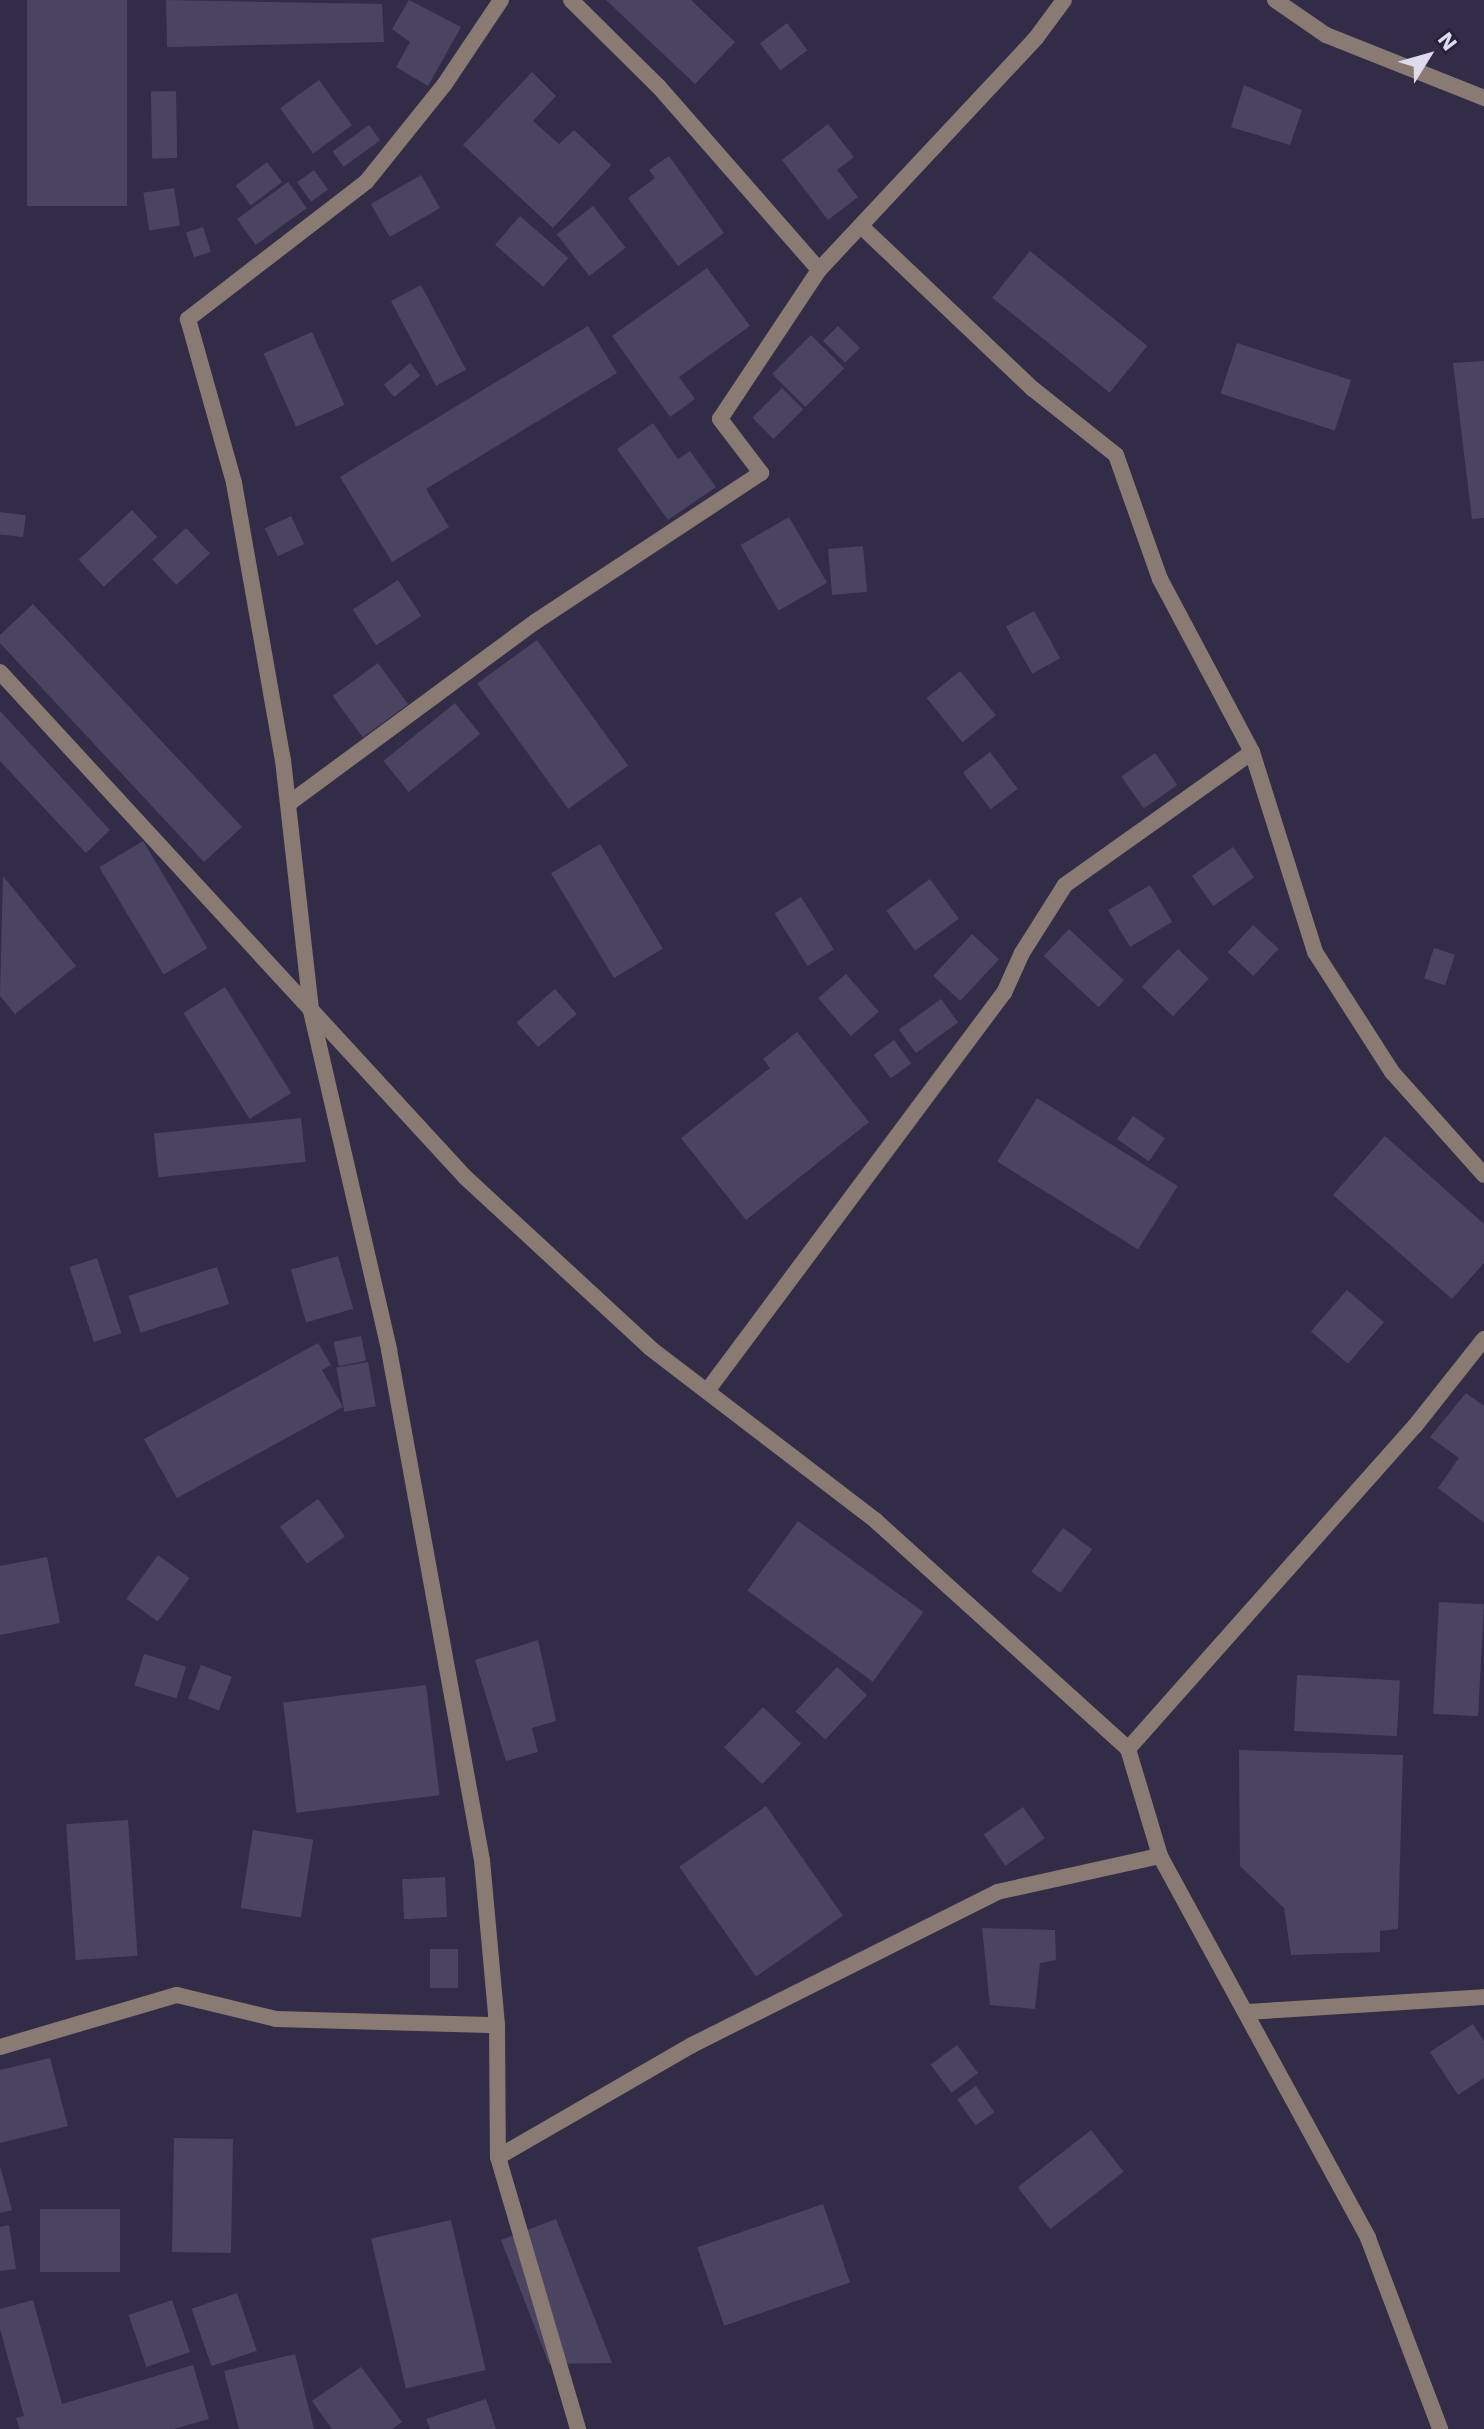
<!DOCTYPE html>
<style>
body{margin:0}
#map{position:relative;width:1484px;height:2429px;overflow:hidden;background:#322c47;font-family:"Work Sans",sans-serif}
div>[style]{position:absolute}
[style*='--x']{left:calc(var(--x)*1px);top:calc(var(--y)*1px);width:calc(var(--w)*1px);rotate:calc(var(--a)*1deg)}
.building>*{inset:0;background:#4a4461;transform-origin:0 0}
.minor>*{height:16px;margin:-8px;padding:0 8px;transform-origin:8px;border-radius:8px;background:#897a73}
span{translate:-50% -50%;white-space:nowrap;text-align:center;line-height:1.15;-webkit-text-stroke:6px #28223c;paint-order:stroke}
.north{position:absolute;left:1388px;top:16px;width:80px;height:80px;-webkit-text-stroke:6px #28223c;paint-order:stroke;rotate:53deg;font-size:22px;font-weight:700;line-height:32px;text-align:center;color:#dedbed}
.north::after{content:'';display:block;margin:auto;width:28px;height:36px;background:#dedbed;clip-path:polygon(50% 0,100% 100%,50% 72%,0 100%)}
</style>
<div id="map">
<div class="building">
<i style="left:27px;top:0;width:100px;height:206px"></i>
<i style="clip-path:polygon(166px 0,382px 4px,384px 42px,167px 47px)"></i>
<i style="clip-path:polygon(409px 0,461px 27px,428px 86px,396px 67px,410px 42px,392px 29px)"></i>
<i style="clip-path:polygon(606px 0,691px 0,735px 42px,695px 84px)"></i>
<i style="left:787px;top:23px;width:34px;height:34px;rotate:53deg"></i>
<i style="clip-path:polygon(532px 72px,556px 96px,533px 121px,559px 144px,574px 130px,611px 165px,553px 228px,463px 145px)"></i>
<i style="left:319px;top:80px;width:56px;height:48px;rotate:54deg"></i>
<i style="clip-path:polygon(1244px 85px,1302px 110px,1290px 145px,1231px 127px)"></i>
<i style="left:176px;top:91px;width:67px;height:25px;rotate:89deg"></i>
<i style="clip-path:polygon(828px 124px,854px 157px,837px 170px,858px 197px,828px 220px,782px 160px)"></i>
<i style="left:369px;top:125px;width:19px;height:45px;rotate:54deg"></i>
<i style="clip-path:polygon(669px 156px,724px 233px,678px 266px,628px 198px,655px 178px,649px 170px)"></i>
<i style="left:267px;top:162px;width:25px;height:39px;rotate:53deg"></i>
<i style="left:314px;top:170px;width:24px;height:21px;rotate:54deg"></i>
<i style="left:421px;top:175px;width:38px;height:58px;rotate:60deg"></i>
<i style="left:288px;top:182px;width:32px;height:63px;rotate:54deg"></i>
<i style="left:174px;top:188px;width:38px;height:31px;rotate:81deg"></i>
<i style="left:593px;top:206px;width:53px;height:46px;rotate:52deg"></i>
<i style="left:520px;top:216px;width:64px;height:38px;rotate:41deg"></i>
<i style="left:203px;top:227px;width:26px;height:18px;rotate:72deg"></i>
<i style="left:1030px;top:251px;width:151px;height:60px;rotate:39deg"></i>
<i style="clip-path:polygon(707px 268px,750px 326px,679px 377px,695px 399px,670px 417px,612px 336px)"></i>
<i style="left:421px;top:285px;width:96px;height:34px;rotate:62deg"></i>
<i style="clip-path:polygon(588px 326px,617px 373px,426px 489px,449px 527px,392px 562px,340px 477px)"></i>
<i style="left:838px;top:326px;width:31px;height:21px;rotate:45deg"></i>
<i style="left:312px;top:332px;width:80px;height:53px;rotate:66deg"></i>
<i style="left:811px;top:335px;width:47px;height:55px;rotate:45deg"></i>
<i style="left:1237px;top:343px;width:120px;height:53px;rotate:18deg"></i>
<i style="clip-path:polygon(1484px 361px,1484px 518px,1472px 519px,1453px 363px)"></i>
<i style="left:410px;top:363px;width:16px;height:34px;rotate:50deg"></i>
<i style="left:782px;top:388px;width:30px;height:42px;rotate:45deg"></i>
<i style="clip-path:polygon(653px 423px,678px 459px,690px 451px,716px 487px,668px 520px,617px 449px)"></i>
<i style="left:132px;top:510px;width:37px;height:73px;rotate:47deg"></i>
<i style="left:0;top:512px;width:26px;height:22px;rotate:7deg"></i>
<i style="left:291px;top:516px;width:31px;height:29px;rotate:65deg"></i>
<i style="left:789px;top:517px;width:76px;height:56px;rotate:60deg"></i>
<i style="left:186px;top:528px;width:35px;height:46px;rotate:47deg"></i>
<i style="left:863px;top:546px;width:46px;height:35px;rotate:85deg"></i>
<i style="left:398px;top:580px;width:43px;height:54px;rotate:57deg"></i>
<i style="clip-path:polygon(33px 604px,242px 827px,204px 862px,0 643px,0 635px)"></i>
<i style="left:1034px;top:611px;width:54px;height:32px;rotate:61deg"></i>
<i style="left:537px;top:640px;width:155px;height:74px;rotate:54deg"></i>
<i style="left:378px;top:663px;width:51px;height:56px;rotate:54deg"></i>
<i style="left:960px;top:671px;width:57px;height:43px;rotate:51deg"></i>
<i style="left:455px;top:703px;width:40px;height:92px;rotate:51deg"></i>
<i style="clip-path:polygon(0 711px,110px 830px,86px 853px,0 761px)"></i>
<i style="left:990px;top:752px;width:46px;height:34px;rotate:53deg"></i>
<i style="left:1155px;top:753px;width:39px;height:41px;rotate:55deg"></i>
<i style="left:143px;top:841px;width:125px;height:51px;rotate:59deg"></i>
<i style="left:600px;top:844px;width:122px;height:57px;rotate:59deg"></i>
<i style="left:1233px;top:847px;width:37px;height:50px;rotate:55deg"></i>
<i style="clip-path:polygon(3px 876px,76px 966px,15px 1014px,0 996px)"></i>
<i style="left:930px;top:879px;width:49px;height:54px;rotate:54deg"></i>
<i style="left:1150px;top:885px;width:43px;height:49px;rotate:59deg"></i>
<i style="left:801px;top:897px;width:62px;height:31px;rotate:58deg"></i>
<i style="left:1253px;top:925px;width:35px;height:37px;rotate:43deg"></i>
<i style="left:1069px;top:929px;width:75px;height:37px;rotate:43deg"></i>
<i style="left:972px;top:934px;width:37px;height:57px;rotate:43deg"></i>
<i style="left:1434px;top:948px;width:22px;height:32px;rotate:18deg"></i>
<i style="left:1178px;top:949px;width:43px;height:52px;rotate:44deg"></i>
<i style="left:846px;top:974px;width:50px;height:37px;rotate:49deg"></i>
<i style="left:225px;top:987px;width:125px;height:49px;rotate:58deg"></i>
<i style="left:555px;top:989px;width:33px;height:51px;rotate:49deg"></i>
<i style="left:941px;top:999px;width:29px;height:52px;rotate:54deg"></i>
<i style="clip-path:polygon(797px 1032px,869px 1122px,746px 1220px,681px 1138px,770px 1068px,763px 1059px)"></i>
<i style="left:894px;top:1040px;width:29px;height:25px;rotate:54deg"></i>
<i style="left:1037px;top:1098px;width:166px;height:75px;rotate:32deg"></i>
<i style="left:1133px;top:1116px;width:39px;height:28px;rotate:35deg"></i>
<i style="left:301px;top:1118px;width:44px;height:148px;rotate:84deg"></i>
<i style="clip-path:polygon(1385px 1136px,1484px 1224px,1484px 1263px,1452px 1299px,1333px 1195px)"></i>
<i style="left:338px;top:1256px;width:55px;height:49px;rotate:74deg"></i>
<i style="left:97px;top:1258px;width:79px;height:29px;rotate:72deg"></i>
<i style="left:217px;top:1267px;width:39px;height:93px;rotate:72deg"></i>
<i style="left:1347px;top:1290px;width:49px;height:55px;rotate:41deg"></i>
<i style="left:361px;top:1336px;width:25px;height:28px;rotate:78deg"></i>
<i style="clip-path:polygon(318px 1343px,331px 1365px,322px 1370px,343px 1407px,177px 1498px,144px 1439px)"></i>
<i style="left:368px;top:1362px;width:45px;height:32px;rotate:80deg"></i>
<i style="clip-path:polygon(1466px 1393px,1484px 1406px,1484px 1523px,1438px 1488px,1459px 1458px,1430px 1437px)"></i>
<i style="left:318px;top:1499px;width:46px;height:47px;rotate:54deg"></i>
<i style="left:798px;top:1521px;width:155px;height:86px;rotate:36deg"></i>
<i style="left:1063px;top:1528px;width:36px;height:54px;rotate:36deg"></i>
<i style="left:158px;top:1555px;width:39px;height:54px;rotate:36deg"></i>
<i style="clip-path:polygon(47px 1557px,60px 1623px,0 1635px,0 1566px)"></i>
<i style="left:1439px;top:1602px;width:45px;height:112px;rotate:3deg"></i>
<i style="clip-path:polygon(538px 1640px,556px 1721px,532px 1728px,538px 1752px,506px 1761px,475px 1660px)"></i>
<i style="left:144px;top:1654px;width:44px;height:33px;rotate:17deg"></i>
<i style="left:201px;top:1665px;width:33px;height:36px;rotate:21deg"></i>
<i style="left:837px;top:1667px;width:41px;height:61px;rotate:43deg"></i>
<i style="left:1297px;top:1675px;width:103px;height:56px;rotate:3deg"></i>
<i style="left:426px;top:1685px;width:111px;height:144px;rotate:83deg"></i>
<i style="left:763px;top:1707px;width:53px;height:56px;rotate:44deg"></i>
<i style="clip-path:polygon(1239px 1750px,1403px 1755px,1398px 1929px,1380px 1931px,1380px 1952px,1291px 1955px,1284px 1908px,1240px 1866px)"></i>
<i style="left:766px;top:1806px;width:134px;height:106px;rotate:55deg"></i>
<i style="left:1023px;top:1807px;width:38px;height:48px;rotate:55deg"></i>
<i style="left:128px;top:1820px;width:136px;height:62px;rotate:86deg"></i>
<i style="left:253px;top:1830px;width:61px;height:79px;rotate:9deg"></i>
<i style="left:445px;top:1877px;width:40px;height:43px;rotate:87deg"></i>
<i style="clip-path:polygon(982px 1928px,1055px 1930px,1056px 1960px,1040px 1963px,1035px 2009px,990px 2005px)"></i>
<i style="left:458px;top:1949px;width:39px;height:28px;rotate:90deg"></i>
<i style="clip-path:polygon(1473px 2024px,1484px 2041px,1484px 2078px,1458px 2095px,1430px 2052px)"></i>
<i style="left:957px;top:2045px;width:35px;height:33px;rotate:53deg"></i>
<i style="clip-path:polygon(50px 2058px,68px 2126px,0 2143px,0 2070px)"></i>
<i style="left:976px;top:2086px;width:32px;height:23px;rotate:55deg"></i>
<i style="left:1091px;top:2130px;width:53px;height:93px;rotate:52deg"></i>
<i style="left:174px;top:2138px;width:59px;height:114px;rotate:1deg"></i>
<i style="clip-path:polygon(0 2166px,12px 2210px,0 2213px)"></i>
<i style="left:823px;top:2204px;width:83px;height:133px;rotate:71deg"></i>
<i style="left:40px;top:2209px;width:80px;height:63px"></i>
<i style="clip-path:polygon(556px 2219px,612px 2363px,549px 2364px,501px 2240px)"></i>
<i style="left:451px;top:2220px;width:154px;height:82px;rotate:77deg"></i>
<i style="clip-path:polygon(9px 2225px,16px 2269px,0 2271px,0 2227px)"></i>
<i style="left:237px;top:2293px;width:61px;height:48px;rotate:71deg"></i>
<i style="clip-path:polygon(33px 2300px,62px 2404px,193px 2365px,209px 2419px,174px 2429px,20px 2429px,16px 2418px,24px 2416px,0 2329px,0 2309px)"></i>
<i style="left:172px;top:2300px;width:55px;height:46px;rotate:71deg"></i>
<i style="clip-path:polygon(295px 2354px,314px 2429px,239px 2429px,224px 2371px)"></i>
<i style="clip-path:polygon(361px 2367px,402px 2422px,392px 2429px,332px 2429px,312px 2401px)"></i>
<i style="clip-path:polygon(486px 2399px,496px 2429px,430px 2429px,426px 2419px)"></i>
</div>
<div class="minor">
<i style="--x:501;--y:0;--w:102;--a:123.8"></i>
<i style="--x:444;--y:85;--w:124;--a:128.8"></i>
<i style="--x:366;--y:182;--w:225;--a:142.4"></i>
<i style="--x:188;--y:319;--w:170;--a:74.3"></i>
<i style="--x:234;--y:483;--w:281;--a:80"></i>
<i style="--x:283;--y:760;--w:253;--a:83.6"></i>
<i style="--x:311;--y:1011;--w:348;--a:77"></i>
<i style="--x:389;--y:1350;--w:518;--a:79.67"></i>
<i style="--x:482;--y:1860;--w:166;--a:84.8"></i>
<i style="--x:497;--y:2025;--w:132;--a:89.6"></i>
<i style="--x:498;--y:2157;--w:284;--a:73.6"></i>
<i style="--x:571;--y:0;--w:124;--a:44.7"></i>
<i style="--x:659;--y:87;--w:243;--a:48.8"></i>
<i style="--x:819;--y:270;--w:318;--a:-46.9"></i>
<i style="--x:1036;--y:38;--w:47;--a:-53.6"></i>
<i style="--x:1275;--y:0;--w:62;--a:34.5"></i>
<i style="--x:1326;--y:35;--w:170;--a:21.7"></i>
<i style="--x:861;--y:226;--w:237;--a:43.5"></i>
<i style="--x:1033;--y:389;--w:106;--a:38.5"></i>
<i style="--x:1116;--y:455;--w:132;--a:70.5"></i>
<i style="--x:1160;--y:579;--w:196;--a:62"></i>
<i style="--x:0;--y:672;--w:686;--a:47.36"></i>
<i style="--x:465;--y:1177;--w:252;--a:42.7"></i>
<i style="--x:650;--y:1348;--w:285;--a:37.4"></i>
<i style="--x:876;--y:1521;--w:340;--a:42.1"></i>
<i style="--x:1128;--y:1749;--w:112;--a:73.3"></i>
<i style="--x:1160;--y:1856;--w:435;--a:61.4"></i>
<i style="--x:1368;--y:2238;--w:204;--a:69.3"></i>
<i style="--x:288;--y:804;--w:307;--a:-36.4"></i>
<i style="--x:535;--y:622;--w:271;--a:-33.4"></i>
<i style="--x:761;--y:473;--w:68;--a:-127.2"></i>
<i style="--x:720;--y:419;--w:179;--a:-56.4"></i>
<i style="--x:707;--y:1391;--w:497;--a:-53.3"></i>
<i style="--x:1004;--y:993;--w:44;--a:-65.8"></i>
<i style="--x:1022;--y:953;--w:80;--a:-57.7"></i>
<i style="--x:1065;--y:885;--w:229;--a:-35.4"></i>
<i style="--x:1252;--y:752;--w:210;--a:72.5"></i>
<i style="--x:1315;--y:952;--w:143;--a:57.3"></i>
<i style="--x:1392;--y:1072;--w:138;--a:48.2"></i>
<i style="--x:1128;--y:1749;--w:432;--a:-48.4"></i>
<i style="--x:1415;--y:1426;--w:111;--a:-51.6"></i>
<i style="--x:1247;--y:2012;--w:237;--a:-3.6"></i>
<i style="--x:0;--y:2047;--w:184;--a:-16.4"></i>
<i style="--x:177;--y:1995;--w:102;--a:13.6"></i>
<i style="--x:276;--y:2019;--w:221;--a:1.6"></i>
<i style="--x:498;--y:2157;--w:224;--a:-30"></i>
<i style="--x:692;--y:2045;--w:341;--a:-26.6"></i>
<i style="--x:997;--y:1892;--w:167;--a:-12.5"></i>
</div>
<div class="north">N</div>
</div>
